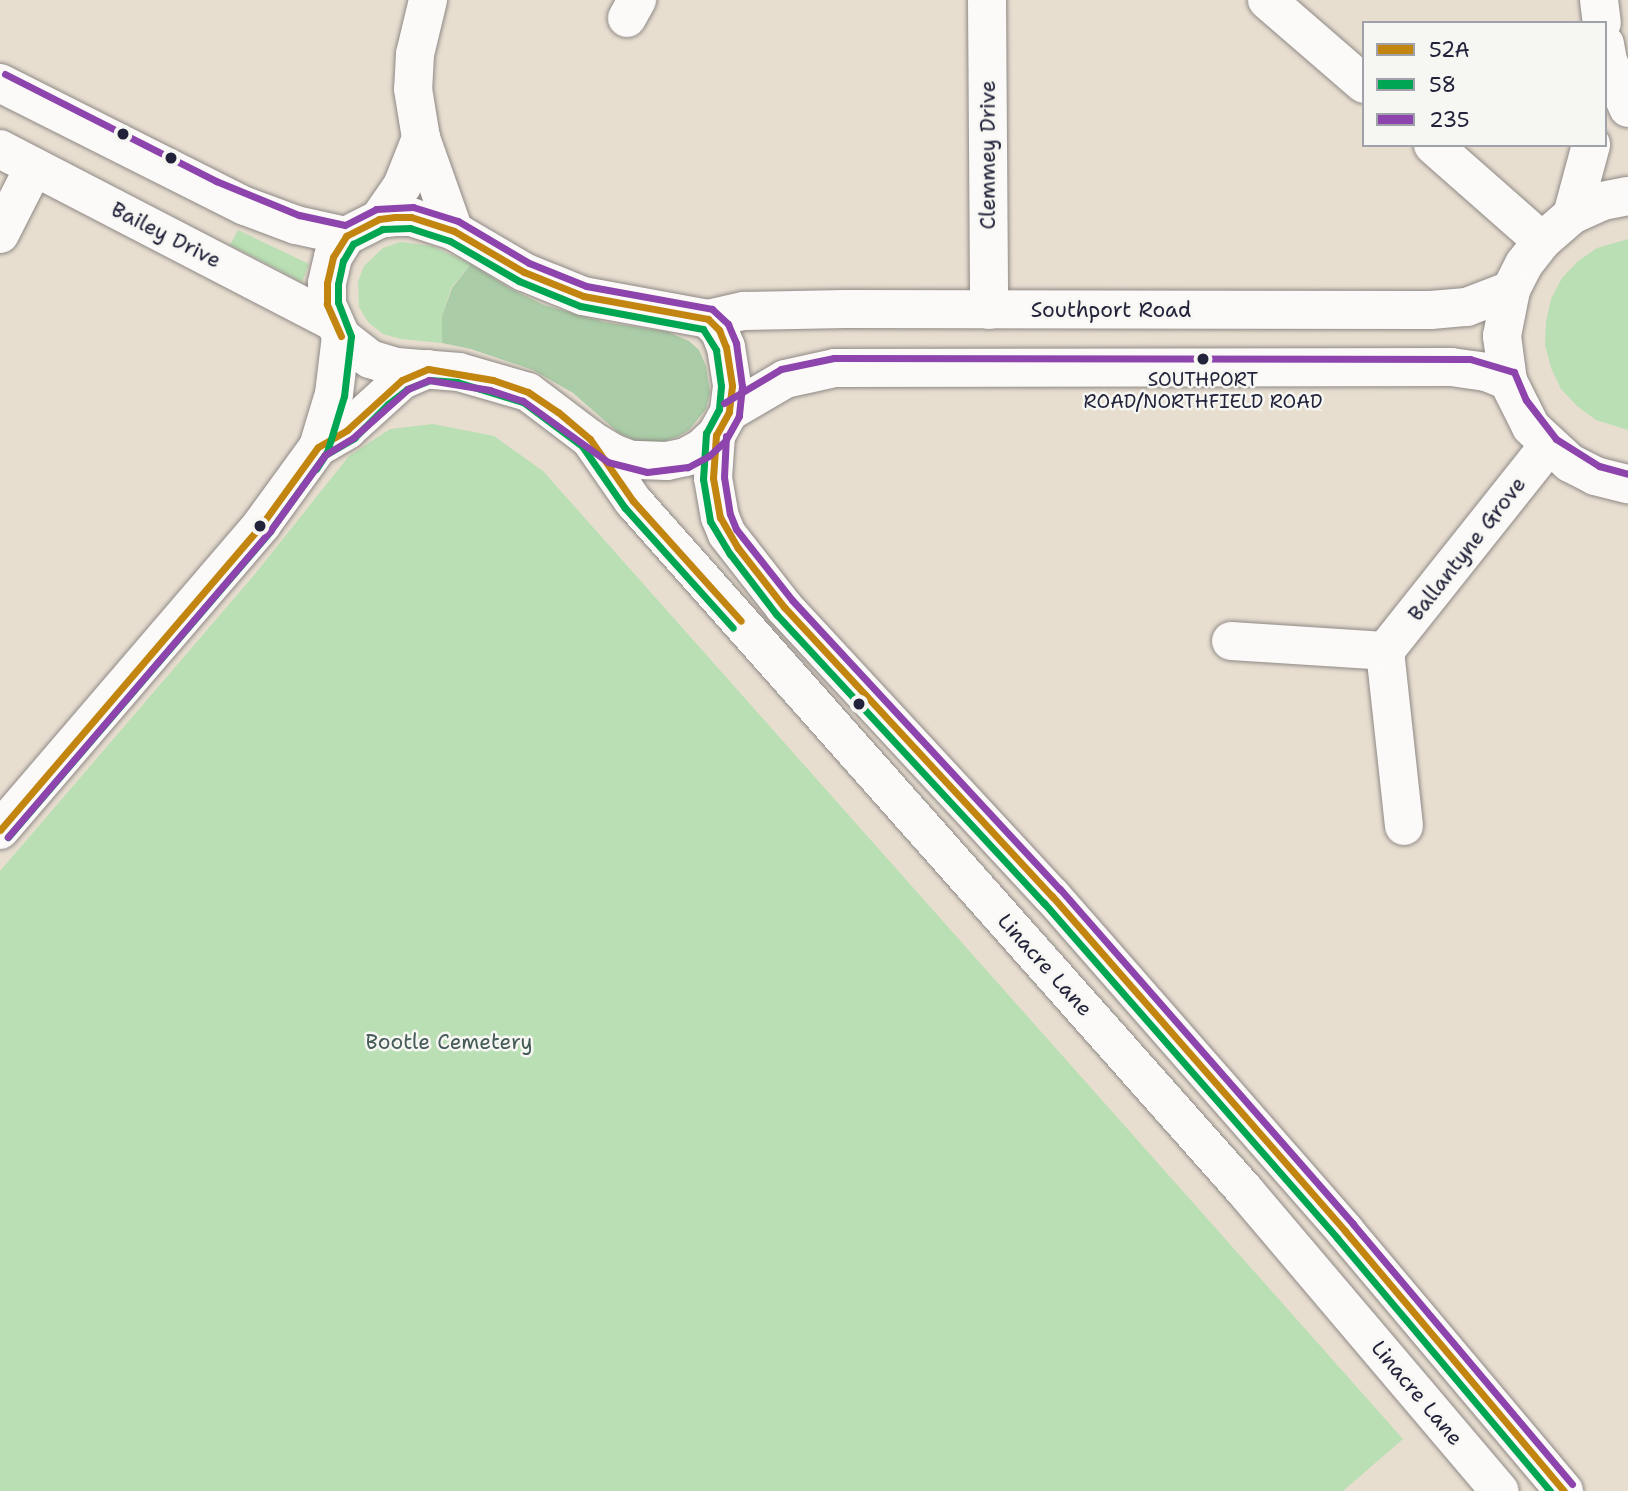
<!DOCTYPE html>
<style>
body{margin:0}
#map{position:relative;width:1628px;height:1491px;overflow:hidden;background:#e8ded0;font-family:"Shantell Sans",sans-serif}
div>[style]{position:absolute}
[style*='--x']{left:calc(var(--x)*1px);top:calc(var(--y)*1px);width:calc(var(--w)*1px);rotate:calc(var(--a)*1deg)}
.green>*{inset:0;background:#badfb4}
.forest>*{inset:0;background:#aacca6}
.roads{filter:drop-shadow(0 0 2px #8e8986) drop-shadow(0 0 2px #8e8986)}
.street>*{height:38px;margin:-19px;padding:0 19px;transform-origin:19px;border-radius:19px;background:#fcfaf8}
.secondary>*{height:38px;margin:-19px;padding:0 19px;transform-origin:19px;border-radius:19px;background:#fcfaf8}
.primary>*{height:38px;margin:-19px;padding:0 19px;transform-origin:19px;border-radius:19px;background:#fcfaf8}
.bus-1>*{height:7px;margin:-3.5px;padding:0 3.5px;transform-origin:3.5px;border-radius:3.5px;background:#c2850f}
.bus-2>*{height:7px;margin:-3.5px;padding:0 3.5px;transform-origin:3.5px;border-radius:3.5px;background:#00a651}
.bus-3>*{height:7px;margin:-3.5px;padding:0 3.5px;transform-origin:3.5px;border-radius:3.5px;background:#8e44ad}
.dots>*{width:19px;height:19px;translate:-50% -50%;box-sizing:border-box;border:4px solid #f6f6f2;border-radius:50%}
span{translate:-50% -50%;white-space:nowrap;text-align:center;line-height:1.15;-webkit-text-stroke:5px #f6f6f2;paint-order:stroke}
.bus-label{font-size:19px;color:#22223b}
.street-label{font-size:21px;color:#22223b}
.park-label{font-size:21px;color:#445b58}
.legend{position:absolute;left:1362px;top:21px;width:245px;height:126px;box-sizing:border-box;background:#f6f6f2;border:2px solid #a1a1a9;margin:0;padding:9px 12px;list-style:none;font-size:21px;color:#22223b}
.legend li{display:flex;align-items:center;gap:14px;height:35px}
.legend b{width:35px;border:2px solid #a1a1a9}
</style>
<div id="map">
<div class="green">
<i style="clip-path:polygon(238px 230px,309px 264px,302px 282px,230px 245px)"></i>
<i style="clip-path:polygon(1628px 239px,1628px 430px,1596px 420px,1577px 406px,1561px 389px,1551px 368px,1545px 345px,1546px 322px,1551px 299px,1562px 278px,1578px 261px,1597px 248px)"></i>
<i style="clip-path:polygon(400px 242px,432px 246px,471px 264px,451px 288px,442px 316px,442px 343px,401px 339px,383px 334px,368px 322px,359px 307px,358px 282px,364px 266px,383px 248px)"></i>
<i style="clip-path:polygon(433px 424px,494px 436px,543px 471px,1403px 1439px,1343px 1491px,0 1491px,0 871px,255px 574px,349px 456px,390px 429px)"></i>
</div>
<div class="forest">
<i style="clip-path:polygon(471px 264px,511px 289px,544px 305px,604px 322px,668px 332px,689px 341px,699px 350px,706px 366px,710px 392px,706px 409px,689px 430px,677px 437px,662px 442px,638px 442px,619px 433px,573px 393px,533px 370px,471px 349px,442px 343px,442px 316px,452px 288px)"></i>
</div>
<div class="roads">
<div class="street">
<i style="--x:428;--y:0;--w:56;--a:103.5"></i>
<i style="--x:415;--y:54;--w:35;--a:93"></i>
<i style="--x:413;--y:89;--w:50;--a:80.7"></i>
<i style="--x:421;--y:138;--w:99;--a:70.5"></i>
<i style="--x:987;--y:0;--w:310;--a:89.6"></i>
<i style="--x:1267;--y:0;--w:128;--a:40.9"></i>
<i style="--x:627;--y:18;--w:21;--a:-61"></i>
<i style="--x:1433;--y:145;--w:145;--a:41.4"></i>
<i style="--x:379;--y:219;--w:40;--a:-55.1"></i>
<i style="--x:402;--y:186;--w:52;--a:-68.4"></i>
<i style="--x:0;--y:234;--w:75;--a:-63.1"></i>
<i style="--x:1231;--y:641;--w:154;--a:3.7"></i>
<i style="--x:1404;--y:826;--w:176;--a:-96.2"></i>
<i style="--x:1385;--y:651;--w:262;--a:-51.5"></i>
</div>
<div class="secondary">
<i style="--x:716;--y:435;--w:43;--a:94"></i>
<i style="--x:713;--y:478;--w:40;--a:80"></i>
<i style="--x:720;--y:517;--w:18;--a:68"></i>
<i style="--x:727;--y:534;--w:93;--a:52"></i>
<i style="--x:784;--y:607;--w:394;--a:47.2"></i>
<i style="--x:1052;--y:896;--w:445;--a:48.8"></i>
<i style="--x:1345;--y:1231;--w:340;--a:49.9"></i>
<i style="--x:590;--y:439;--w:75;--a:55.3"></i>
<i style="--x:633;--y:501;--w:924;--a:48.42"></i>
<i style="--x:1246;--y:1192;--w:392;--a:49.7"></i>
<i style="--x:318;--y:447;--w:34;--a:-30"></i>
<i style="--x:347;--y:430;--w:74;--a:-42.3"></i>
<i style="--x:402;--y:380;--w:28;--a:-23"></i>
<i style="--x:0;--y:830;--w:403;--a:-49.4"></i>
<i style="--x:262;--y:524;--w:95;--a:-54"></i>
<i style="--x:318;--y:447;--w:55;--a:-73.2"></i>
<i style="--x:334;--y:394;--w:58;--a:-83.1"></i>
</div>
<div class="primary">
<i style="--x:1599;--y:0;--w:23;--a:83"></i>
<i style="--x:1605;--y:44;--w:17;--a:80"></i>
<i style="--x:1608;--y:61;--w:51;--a:66.9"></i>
<i style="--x:0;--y:83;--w:274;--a:26.7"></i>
<i style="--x:245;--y:206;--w:54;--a:20.4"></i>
<i style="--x:296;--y:225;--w:51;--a:12.4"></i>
<i style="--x:0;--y:149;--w:374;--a:27.4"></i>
<i style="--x:1628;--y:196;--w:25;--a:169"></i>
<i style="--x:1603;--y:201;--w:34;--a:156"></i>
<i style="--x:1572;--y:215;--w:40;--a:139"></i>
<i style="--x:1542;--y:241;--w:29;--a:128"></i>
<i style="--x:1524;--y:264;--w:29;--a:117"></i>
<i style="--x:1511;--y:290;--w:47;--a:101.1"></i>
<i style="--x:1502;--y:336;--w:45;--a:82.4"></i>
<i style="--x:1508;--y:381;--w:51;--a:63.4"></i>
<i style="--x:1531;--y:427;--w:53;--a:42.7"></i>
<i style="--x:1570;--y:463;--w:28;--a:27"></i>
<i style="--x:1595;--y:476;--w:34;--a:14"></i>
<i style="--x:1572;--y:215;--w:73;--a:-74.8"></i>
<i style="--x:395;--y:217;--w:16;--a:0"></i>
<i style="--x:411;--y:217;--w:45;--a:18"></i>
<i style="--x:454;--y:231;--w:81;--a:30.4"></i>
<i style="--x:524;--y:272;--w:64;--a:22.1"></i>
<i style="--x:583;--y:296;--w:127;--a:10.4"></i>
<i style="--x:708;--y:319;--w:16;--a:45"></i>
<i style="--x:719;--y:330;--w:18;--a:68"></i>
<i style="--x:726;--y:347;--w:39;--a:81"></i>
<i style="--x:732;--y:386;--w:26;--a:97"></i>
<i style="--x:729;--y:412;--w:26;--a:119"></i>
<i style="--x:716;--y:435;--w:19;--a:137"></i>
<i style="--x:702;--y:448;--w:18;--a:151"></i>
<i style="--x:686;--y:457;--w:19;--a:168"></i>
<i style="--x:667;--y:461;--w:36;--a:-178"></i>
<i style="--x:631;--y:460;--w:19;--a:-159"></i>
<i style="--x:613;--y:453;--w:27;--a:-149"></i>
<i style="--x:590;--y:439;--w:78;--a:-142.8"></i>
<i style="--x:528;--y:392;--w:72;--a:-163.8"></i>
<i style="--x:459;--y:372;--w:63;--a:-175.5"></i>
<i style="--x:396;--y:367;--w:27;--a:-163"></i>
<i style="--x:370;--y:359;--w:37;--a:-142"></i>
<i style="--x:341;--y:336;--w:35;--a:-114"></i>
<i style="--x:327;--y:304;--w:21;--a:-90"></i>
<i style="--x:327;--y:283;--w:27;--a:-77"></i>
<i style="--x:333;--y:257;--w:25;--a:-58"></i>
<i style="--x:346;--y:236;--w:37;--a:-27"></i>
<i style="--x:379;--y:219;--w:16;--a:-7"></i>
<i style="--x:708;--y:319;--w:37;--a:-13"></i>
<i style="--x:744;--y:311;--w:101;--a:-1.1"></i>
<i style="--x:845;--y:309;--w:586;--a:0.1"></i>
<i style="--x:1431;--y:310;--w:36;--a:-5"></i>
<i style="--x:1467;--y:307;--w:47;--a:-21.1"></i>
<i style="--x:729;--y:412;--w:65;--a:-30.5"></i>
<i style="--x:785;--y:379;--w:51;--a:-12.4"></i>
<i style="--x:835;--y:368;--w:616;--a:-0.09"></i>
<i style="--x:1451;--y:367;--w:35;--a:8"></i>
<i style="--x:1486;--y:372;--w:24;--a:22"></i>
</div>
</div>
<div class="bus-1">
<i style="--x:341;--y:336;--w:35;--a:-114"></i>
<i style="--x:327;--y:304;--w:21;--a:-90"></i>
<i style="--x:327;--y:283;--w:27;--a:-77"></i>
<i style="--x:333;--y:257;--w:25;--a:-58"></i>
<i style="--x:346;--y:236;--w:37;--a:-27"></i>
<i style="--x:379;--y:219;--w:16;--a:-7"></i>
<i style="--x:395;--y:217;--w:16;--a:0"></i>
<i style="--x:411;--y:217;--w:45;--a:18"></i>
<i style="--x:454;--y:231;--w:81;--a:30.4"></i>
<i style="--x:524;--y:272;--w:64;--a:22.1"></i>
<i style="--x:583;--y:296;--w:127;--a:10.4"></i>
<i style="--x:708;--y:319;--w:16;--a:45"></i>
<i style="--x:719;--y:330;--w:18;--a:68"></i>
<i style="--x:726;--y:347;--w:39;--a:81"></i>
<i style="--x:732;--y:386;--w:26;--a:97"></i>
<i style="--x:729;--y:412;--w:26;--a:119"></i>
<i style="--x:716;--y:435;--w:43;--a:94"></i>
<i style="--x:713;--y:478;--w:40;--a:80"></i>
<i style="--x:720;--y:517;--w:36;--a:60"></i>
<i style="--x:738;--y:548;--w:75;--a:52.1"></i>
<i style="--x:784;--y:607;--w:394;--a:47.2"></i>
<i style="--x:1052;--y:896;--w:445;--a:48.8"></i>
<i style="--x:1345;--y:1231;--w:340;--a:49.9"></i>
<i style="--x:428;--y:369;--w:66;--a:9.6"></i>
<i style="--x:493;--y:380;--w:37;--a:19"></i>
<i style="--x:528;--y:392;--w:36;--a:34"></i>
<i style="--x:558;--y:412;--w:42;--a:40.2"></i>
<i style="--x:590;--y:439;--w:75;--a:55.3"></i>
<i style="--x:633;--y:501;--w:161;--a:48"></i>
<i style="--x:0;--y:830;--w:403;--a:-49.4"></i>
<i style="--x:262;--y:524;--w:95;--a:-54"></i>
<i style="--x:318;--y:447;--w:34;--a:-30"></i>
<i style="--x:347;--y:430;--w:74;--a:-42.3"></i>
<i style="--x:402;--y:380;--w:28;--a:-23"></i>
</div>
<div class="bus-2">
<i style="--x:316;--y:469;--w:17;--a:-57"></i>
<i style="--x:325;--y:455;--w:34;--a:-30"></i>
<i style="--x:354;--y:438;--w:48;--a:-45"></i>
<i style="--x:388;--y:404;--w:24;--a:-38"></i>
<i style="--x:407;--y:389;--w:25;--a:-21"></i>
<i style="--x:430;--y:380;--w:27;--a:4"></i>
<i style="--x:457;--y:382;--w:69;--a:16.9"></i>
<i style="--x:523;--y:402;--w:74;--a:36.7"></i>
<i style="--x:582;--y:446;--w:75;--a:55.3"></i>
<i style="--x:625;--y:508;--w:161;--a:48"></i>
<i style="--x:8;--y:837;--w:403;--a:-49.4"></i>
<i style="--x:270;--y:531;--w:97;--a:-54.2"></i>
<i style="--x:327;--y:452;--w:59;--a:-73.1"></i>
<i style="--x:344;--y:396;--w:60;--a:-83.3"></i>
<i style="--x:351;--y:336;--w:36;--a:-111"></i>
<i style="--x:338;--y:302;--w:18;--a:-90"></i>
<i style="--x:338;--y:284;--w:24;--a:-78"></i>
<i style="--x:343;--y:261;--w:20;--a:-60"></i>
<i style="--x:353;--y:244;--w:33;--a:-27"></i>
<i style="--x:382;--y:229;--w:28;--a:-2"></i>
<i style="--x:410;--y:228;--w:42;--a:18"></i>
<i style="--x:450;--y:241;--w:80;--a:30.1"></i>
<i style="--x:519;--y:281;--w:66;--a:22.3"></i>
<i style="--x:580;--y:306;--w:125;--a:10.6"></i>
<i style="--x:703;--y:329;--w:25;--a:58"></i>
<i style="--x:716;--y:350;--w:36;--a:82"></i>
<i style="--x:721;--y:386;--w:23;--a:95"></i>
<i style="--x:719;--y:409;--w:27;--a:118"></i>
<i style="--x:706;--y:433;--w:46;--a:93.7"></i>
<i style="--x:703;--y:479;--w:43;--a:80.5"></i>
<i style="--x:710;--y:521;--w:39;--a:59"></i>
<i style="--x:730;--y:554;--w:76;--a:52.5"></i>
<i style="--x:776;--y:614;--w:394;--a:47.2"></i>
<i style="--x:1044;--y:903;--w:445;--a:48.8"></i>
<i style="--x:1337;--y:1238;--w:331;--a:49.9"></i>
</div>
<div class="bus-3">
<i style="--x:5;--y:74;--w:237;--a:26.9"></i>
<i style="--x:216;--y:181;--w:90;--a:22.3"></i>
<i style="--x:299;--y:215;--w:47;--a:12.3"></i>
<i style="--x:345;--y:225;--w:35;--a:-27"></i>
<i style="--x:376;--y:209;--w:37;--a:-3"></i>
<i style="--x:413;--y:207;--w:47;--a:17.3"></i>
<i style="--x:458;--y:221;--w:82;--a:30.6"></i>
<i style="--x:529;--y:263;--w:61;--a:22"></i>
<i style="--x:586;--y:286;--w:128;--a:10.3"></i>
<i style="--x:712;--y:309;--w:22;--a:43"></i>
<i style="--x:728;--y:324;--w:21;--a:67"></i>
<i style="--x:736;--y:343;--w:43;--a:82.1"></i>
<i style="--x:742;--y:386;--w:30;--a:96"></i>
<i style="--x:739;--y:416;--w:29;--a:119"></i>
<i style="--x:725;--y:441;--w:22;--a:137"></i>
<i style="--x:709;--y:456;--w:24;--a:152"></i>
<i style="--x:688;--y:467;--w:41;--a:173"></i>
<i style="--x:647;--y:472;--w:40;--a:-165.6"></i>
<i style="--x:608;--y:462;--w:105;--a:-144.3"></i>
<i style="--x:523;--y:401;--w:35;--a:-162"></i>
<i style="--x:490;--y:390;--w:62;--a:-170.7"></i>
<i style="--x:429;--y:380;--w:23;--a:157"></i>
<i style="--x:408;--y:389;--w:74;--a:138.3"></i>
<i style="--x:353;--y:438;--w:33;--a:149"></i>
<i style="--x:325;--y:455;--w:94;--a:125.9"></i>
<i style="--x:270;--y:531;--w:403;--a:130.6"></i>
<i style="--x:724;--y:403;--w:66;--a:-30.8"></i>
<i style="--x:781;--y:369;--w:54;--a:-11.7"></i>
<i style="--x:834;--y:358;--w:636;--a:0.09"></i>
<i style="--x:1470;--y:359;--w:46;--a:16.5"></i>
<i style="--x:1514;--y:372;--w:30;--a:67"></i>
<i style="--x:1526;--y:400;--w:49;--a:52.4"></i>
<i style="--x:1556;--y:439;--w:51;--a:32.1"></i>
<i style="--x:1599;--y:466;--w:30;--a:15"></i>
<i style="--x:726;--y:436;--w:41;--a:92.8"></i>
<i style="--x:724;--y:477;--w:37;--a:81"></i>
<i style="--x:730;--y:514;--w:16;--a:68"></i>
<i style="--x:736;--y:529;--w:90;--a:51.7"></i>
<i style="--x:792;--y:600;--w:394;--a:47.2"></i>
<i style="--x:1060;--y:889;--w:445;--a:48.8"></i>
<i style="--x:1353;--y:1224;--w:340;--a:49.9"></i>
</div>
<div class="dots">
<i style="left:123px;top:134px;background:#22223b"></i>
<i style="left:171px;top:158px;background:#22223b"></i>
<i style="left:1203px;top:359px;background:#22223b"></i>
<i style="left:260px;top:526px;background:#22223b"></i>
<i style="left:859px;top:704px;background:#22223b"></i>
</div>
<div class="bus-label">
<span style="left:1203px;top:391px">SOUTHPORT<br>ROAD/NORTHFIELD ROAD</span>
</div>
<div class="street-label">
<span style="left:988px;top:155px;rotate:-90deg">Clemmey Drive</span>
<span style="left:166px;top:235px;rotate:27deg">Bailey Drive</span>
<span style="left:1111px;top:310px">Southport Road</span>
<span style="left:1467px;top:549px;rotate:-52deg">Ballantyne Grove</span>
<span style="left:1045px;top:965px;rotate:48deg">Linacre Lane</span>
<span style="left:1417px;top:1393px;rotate:50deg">Linacre Lane</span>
</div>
<div class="park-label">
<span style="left:449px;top:1042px">Bootle Cemetery</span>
</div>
<ul class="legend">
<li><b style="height:9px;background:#c2850f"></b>52A</li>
<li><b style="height:9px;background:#00a651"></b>58</li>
<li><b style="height:9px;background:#8e44ad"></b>235</li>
</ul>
</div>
